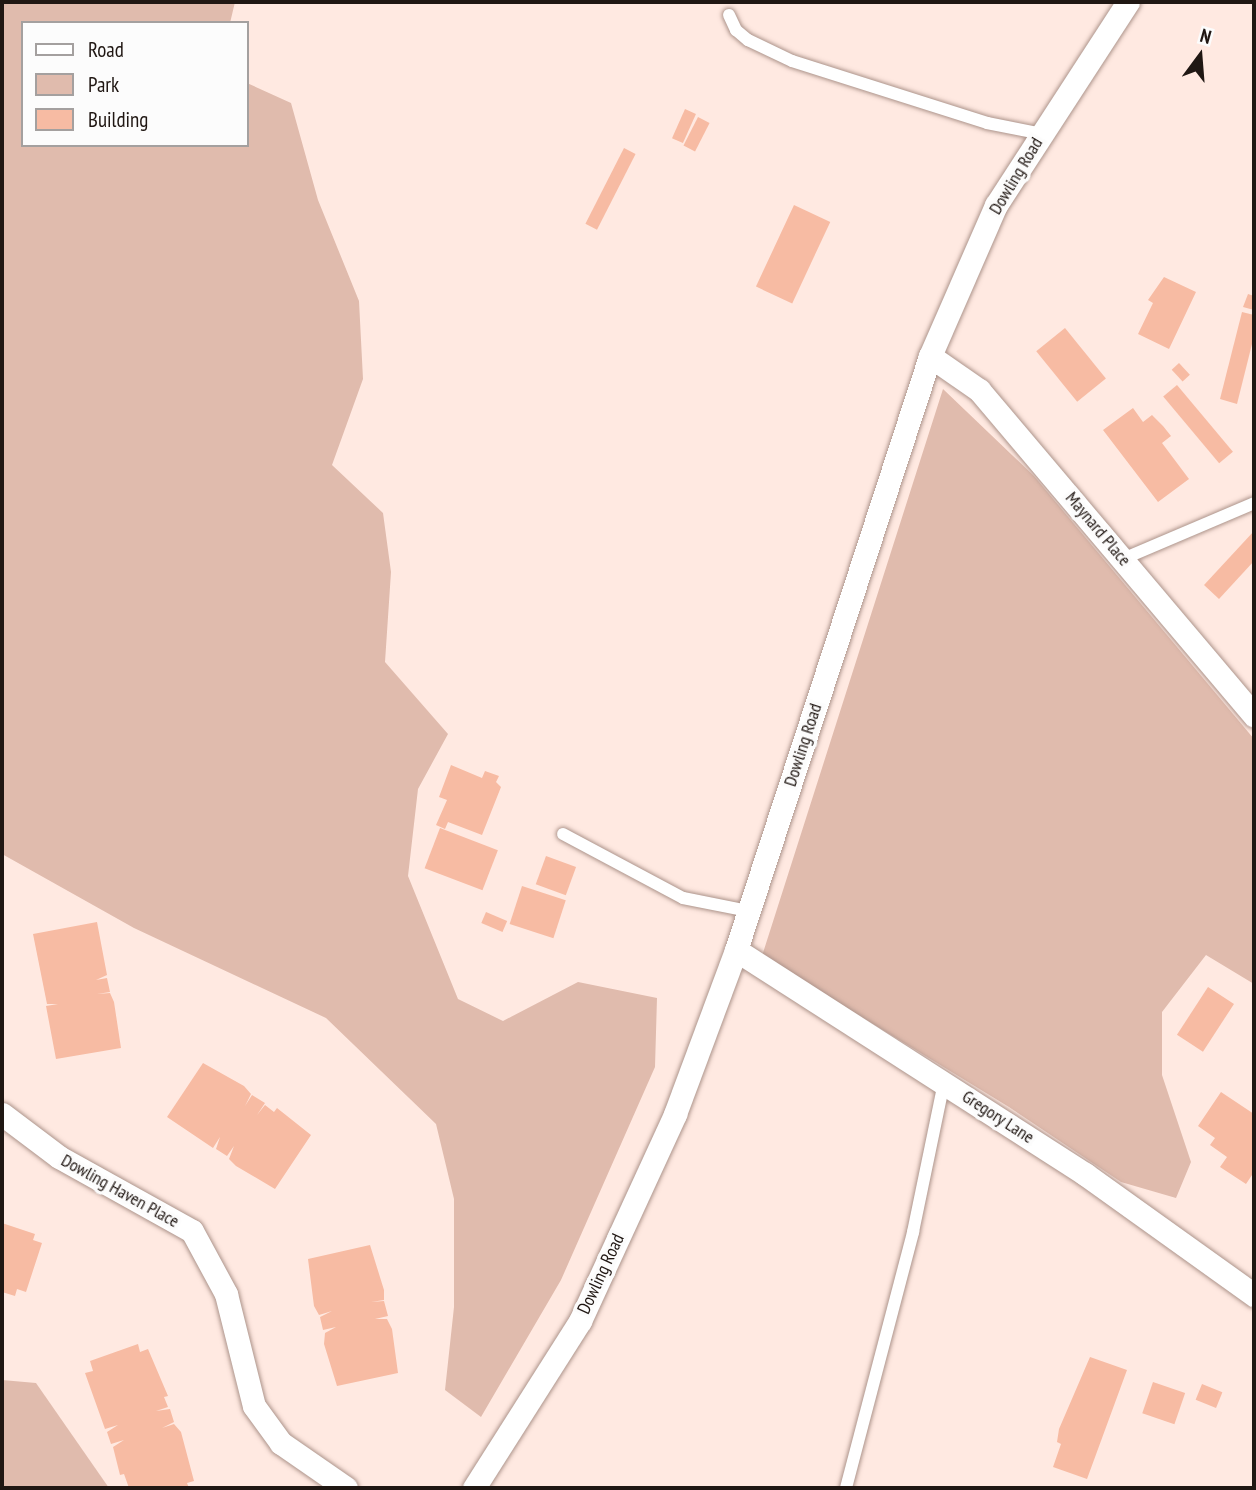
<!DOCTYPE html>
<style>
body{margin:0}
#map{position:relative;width:1256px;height:1490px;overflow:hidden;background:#ffe9e1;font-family:"PT Sans Narrow",sans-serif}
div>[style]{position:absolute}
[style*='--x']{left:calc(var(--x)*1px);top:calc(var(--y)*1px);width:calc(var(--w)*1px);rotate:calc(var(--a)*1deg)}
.green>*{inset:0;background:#e0bbad}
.building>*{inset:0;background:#f7bba3;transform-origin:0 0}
.roads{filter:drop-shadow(0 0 2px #ad948b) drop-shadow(0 0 2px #ad948b)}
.service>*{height:12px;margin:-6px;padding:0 6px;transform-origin:6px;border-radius:6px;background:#fff}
.minor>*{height:23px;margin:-11.5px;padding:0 11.5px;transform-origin:11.5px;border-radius:11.5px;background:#fff}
span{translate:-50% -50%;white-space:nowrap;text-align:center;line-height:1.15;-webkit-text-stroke:7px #fcfcfc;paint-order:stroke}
.street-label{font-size:18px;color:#201713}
.frame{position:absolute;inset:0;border:4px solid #201713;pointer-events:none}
.legend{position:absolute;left:21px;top:21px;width:228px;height:126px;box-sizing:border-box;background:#fcfcfc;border:2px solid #a4a09f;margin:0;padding:9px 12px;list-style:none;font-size:21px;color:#201713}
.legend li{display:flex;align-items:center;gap:14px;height:35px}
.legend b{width:35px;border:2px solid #a4a09f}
.north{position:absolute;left:1165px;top:21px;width:70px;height:70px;-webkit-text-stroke:5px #fcfcfc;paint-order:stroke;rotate:16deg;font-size:19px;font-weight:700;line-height:28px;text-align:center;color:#201713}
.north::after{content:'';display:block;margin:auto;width:24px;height:32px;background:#201713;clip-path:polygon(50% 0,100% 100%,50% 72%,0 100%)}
</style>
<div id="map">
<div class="green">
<i style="clip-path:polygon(2px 2px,235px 2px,230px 23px,23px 23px,23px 145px,247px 145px,247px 83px,291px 103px,318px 200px,359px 301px,363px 379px,332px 465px,383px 513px,391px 572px,385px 662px,448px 734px,418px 789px,408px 876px,458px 999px,503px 1021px,578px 982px,657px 998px,655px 1067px,561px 1280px,481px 1417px,445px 1390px,454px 1307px,454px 1199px,436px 1124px,326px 1018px,134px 928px,2px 854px)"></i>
<i style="clip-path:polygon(943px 389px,1034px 476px,1254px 739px,1254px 984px,1206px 955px,1162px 1012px,1162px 1075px,1191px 1162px,1176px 1198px,1121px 1182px,1009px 1107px,762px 956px)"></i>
<i style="clip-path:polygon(2px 1380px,36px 1383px,109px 1488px,2px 1488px)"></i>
</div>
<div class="building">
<i style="left:685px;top:109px;width:12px;height:32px;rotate:24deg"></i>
<i style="left:698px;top:117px;width:13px;height:32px;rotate:27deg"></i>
<i style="left:624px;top:148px;width:13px;height:85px;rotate:27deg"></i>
<i style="left:794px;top:205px;width:40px;height:90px;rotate:25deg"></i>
<i style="clip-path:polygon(1164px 277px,1196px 292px,1169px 349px,1138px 334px,1153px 303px,1148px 300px)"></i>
<i style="clip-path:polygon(1248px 294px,1254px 296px,1254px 310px,1243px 307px)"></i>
<i style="clip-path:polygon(1242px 312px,1254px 315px,1254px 336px,1237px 404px,1220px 399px)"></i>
<i style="left:1065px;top:328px;width:65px;height:37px;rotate:51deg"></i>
<i style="left:1179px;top:363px;width:16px;height:10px;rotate:47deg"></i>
<i style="left:1177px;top:385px;width:87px;height:18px;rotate:50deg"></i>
<i style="clip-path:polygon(1133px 408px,1143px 422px,1152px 415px,1163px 426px,1171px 436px,1162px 443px,1189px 479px,1158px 502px,1103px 430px)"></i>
<i style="clip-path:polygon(1254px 531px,1254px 561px,1219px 599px,1204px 585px)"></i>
<i style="clip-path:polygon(451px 765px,482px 778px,485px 771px,499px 776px,496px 782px,501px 787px,482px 835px,448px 822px,445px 829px,436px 825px,447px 800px,439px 797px)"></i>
<i style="left:440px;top:828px;width:62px;height:43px;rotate:21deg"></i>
<i style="left:546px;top:856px;width:32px;height:30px;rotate:20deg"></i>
<i style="left:522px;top:886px;width:46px;height:40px;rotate:18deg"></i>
<i style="left:486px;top:912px;width:23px;height:12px;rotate:23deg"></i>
<i style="clip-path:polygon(97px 922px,107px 975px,96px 980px,107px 978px,110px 992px,97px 994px,110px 993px,114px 1002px,121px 1048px,56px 1059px,46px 1006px,58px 1004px,47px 1004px,33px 934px)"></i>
<i style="left:1208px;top:987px;width:31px;height:57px;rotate:33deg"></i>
<i style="clip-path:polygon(203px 1063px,244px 1086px,251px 1094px,245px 1106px,252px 1095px,265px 1103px,257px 1115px,265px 1105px,274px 1112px,277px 1108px,311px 1135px,275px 1189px,236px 1166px,229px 1159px,234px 1146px,227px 1156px,216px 1149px,220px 1137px,213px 1148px,167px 1117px)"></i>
<i style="clip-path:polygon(1221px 1092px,1254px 1114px,1254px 1172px,1246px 1184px,1220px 1167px,1227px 1157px,1210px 1145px,1215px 1138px,1198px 1126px)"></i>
<i style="clip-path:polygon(2px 1223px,35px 1234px,33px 1240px,42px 1243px,26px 1292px,17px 1289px,15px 1296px,2px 1292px)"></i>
<i style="clip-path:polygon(370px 1245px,384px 1290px,384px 1300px,371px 1302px,384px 1301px,388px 1316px,375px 1319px,387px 1319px,392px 1329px,398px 1373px,337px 1386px,324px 1344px,325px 1333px,336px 1327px,323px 1330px,320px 1317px,332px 1311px,319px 1315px,314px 1306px,308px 1259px)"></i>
<i style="clip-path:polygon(138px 1344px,140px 1352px,148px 1349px,168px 1396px,164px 1397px,168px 1407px,156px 1411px,170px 1409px,174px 1422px,162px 1428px,174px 1424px,181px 1432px,194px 1481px,187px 1483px,189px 1488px,129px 1488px,124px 1474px,120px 1475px,113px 1447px,124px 1440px,111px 1444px,107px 1432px,118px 1425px,105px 1429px,85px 1373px,93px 1371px,90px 1361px)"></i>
<i style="clip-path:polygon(1090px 1357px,1127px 1370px,1087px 1479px,1053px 1467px,1061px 1444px,1057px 1442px,1059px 1429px)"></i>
<i style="left:1153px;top:1382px;width:34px;height:33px;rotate:19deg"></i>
<i style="left:1202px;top:1384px;width:22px;height:17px;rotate:22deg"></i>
</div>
<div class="roads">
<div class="service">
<i style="--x:729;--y:15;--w:17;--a:65"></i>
<i style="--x:736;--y:30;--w:16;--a:40"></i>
<i style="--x:748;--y:40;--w:49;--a:25.5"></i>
<i style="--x:792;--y:61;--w:205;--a:17.6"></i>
<i style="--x:987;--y:123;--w:56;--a:11.3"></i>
<i style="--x:1123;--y:559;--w:142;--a:-23.1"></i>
<i style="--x:563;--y:834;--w:136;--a:28.1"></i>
<i style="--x:683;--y:898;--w:66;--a:11.3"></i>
<i style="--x:846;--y:1488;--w:265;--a:-75.3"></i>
<i style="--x:913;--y:1232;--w:153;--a:-78.3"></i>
</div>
<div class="minor">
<i style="--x:930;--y:356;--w:60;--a:34.8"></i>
<i style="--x:979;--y:390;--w:426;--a:49.8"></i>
<i style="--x:736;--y:950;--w:415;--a:32.7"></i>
<i style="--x:1085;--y:1174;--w:208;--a:35.6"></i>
<i style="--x:2;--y:1114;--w:71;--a:37"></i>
<i style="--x:59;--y:1157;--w:152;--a:29.1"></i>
<i style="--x:192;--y:1231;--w:72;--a:61.6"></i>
<i style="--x:226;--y:1294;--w:115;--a:76"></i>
<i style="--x:254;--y:1406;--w:46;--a:53.9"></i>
<i style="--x:281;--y:1443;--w:79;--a:34.7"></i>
<i style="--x:474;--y:1488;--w:198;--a:-57.6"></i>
<i style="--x:580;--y:1321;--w:228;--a:-65.3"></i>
<i style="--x:675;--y:1114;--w:175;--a:-69.6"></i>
<i style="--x:736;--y:950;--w:625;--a:-71.91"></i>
<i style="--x:930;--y:356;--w:165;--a:-66.4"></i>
<i style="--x:996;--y:205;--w:242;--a:-57"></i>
</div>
</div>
<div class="street-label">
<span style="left:1016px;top:176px;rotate:-59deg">Dowling Road</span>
<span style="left:1098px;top:529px;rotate:50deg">Maynard Place</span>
<span style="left:803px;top:745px;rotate:-72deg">Dowling Road</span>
<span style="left:998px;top:1117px;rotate:33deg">Gregory Lane</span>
<span style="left:120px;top:1191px;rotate:29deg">Dowling Haven Place</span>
<span style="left:601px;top:1274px;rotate:-65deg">Dowling Road</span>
</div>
<div class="frame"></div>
<ul class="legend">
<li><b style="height:9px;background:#fff"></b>Road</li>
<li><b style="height:19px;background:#e0bbad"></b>Park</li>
<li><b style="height:19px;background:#f7bba3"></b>Building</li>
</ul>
<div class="north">N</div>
</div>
